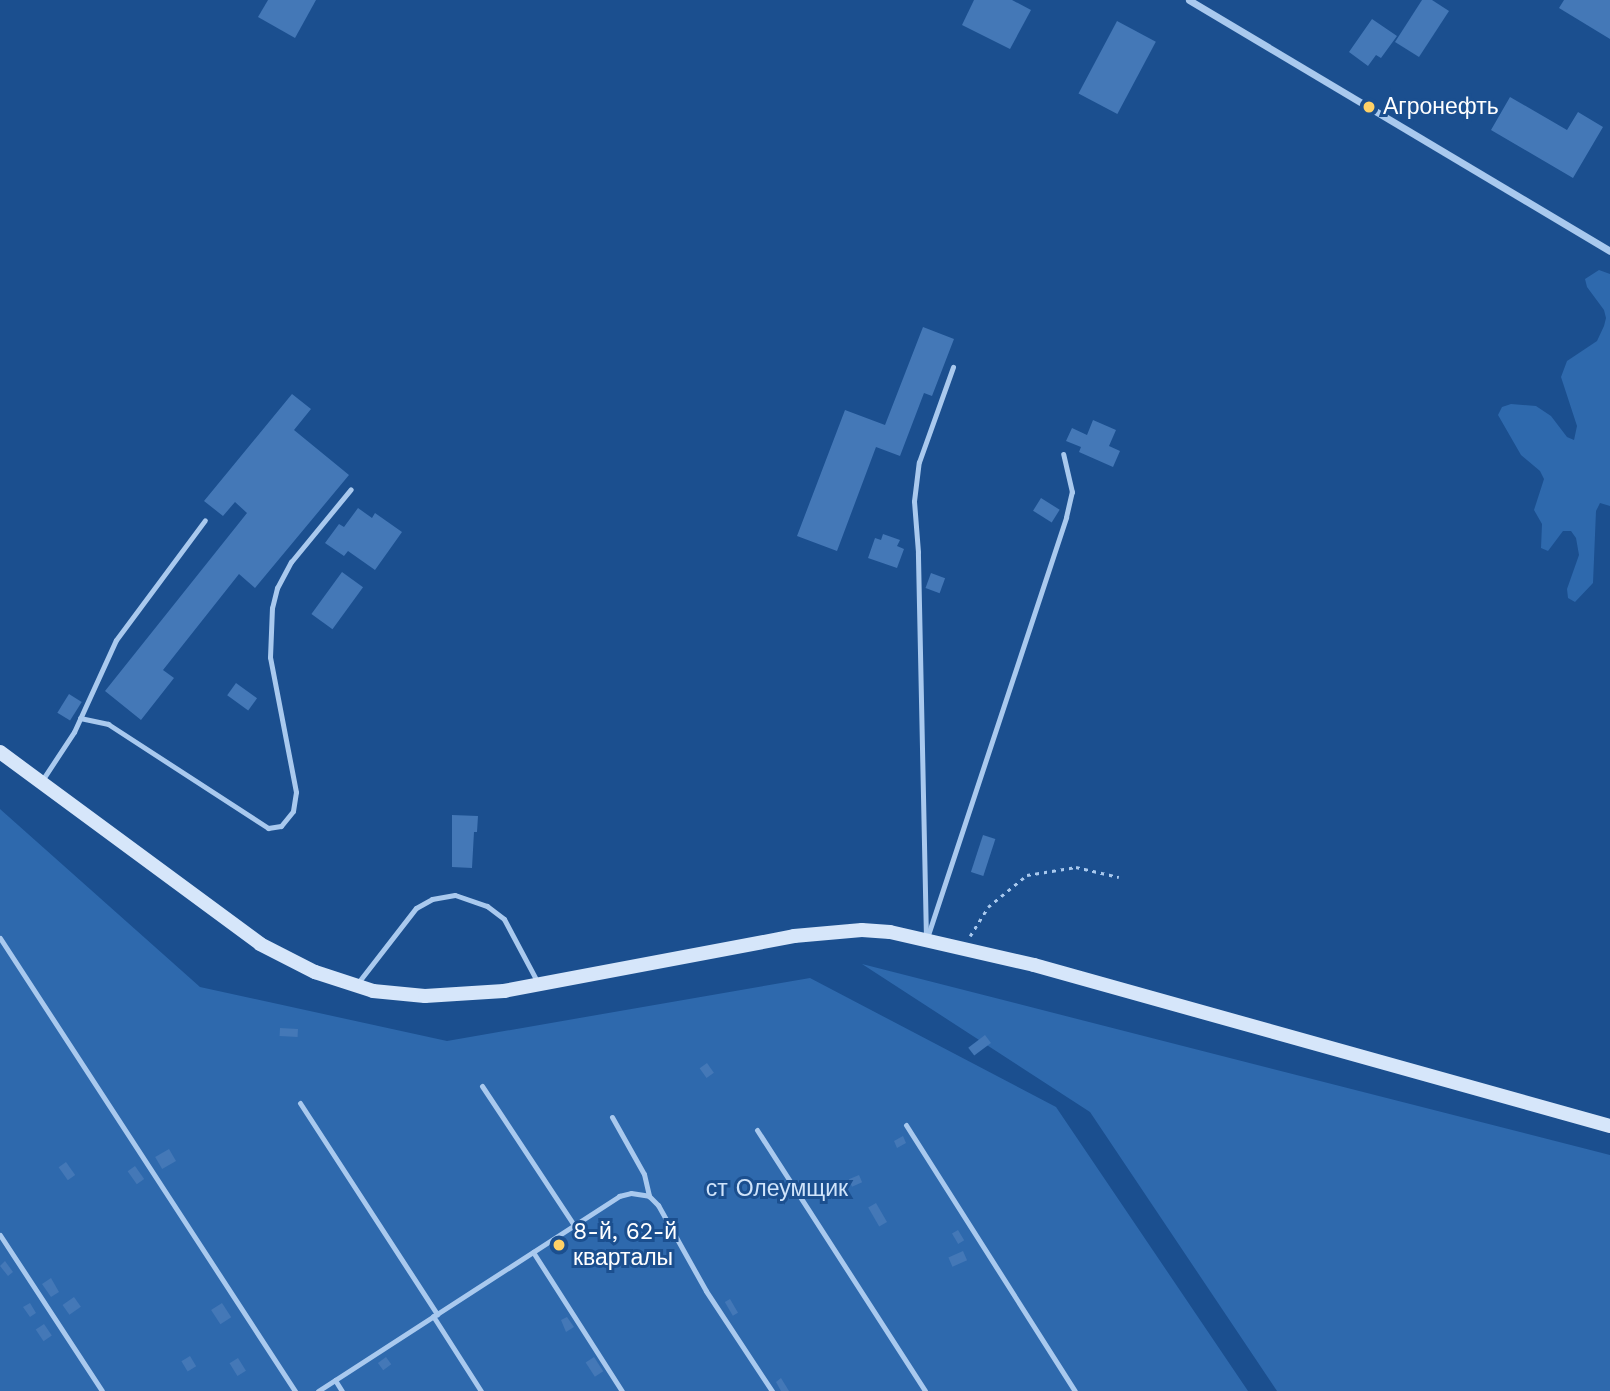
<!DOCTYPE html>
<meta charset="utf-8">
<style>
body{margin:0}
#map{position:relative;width:1610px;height:1391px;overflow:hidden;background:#1b4f8f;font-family:"Work Sans",sans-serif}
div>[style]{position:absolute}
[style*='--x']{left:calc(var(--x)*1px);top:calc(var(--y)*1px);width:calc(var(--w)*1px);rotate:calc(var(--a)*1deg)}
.green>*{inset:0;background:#2e69ad}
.building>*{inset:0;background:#4478b7;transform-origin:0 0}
.path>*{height:2.5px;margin-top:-1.25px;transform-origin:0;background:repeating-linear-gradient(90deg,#a9c9ee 0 3.5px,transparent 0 8.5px)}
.lane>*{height:5px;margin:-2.5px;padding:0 2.5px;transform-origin:2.5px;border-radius:2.5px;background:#a9c9ee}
.street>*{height:7px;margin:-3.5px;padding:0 3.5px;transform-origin:3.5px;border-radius:3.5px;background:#a9c9ee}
.secondary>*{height:14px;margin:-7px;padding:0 7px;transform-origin:7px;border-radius:7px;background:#d6e6fa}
.dots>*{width:19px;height:19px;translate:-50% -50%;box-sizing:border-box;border:4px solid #1b4f8f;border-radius:50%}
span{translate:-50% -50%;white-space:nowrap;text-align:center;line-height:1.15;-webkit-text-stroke:6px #1b4f8f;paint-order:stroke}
.poi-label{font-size:23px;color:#fff}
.left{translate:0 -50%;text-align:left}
.park-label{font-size:23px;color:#cfe3fa}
</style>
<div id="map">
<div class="green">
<i style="clip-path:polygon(1599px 270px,1610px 274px,1610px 506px,1600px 503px,1596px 511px,1593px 583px,1575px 602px,1568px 598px,1567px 589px,1579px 555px,1576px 538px,1571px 531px,1563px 531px,1548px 551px,1541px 548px,1542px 524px,1534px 510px,1544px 479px,1540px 471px,1521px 455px,1498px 415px,1502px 407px,1511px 404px,1536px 406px,1551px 416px,1567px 437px,1574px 440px,1577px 426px,1561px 377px,1567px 361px,1597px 341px,1604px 326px,1606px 318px,1604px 310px,1587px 287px,1585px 279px)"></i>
<i style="clip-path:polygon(0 809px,200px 987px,447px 1041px,810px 978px,1056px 1107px,1248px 1391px,0 1391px)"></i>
<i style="clip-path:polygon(862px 964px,1610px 1155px,1610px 1391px,1277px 1391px,1090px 1112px)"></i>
</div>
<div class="building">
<i style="clip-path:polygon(268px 0,316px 0,295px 38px,258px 17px)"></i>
<i style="clip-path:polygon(974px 0,1012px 0,1031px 10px,1010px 49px,962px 25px)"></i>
<i style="clip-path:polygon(1422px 0,1432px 0,1449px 11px,1419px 57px,1395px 42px)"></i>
<i style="clip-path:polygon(1564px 0,1610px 0,1610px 39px,1559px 8px)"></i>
<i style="clip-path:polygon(1372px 19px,1397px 36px,1381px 58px,1376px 55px,1368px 66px,1349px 52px)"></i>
<i style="left:1117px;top:21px;width:44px;height:82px;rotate:28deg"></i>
<i style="clip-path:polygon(1510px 97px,1567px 130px,1578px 112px,1603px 127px,1573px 178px,1491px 130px)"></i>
<i style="clip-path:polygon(923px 327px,954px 339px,932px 396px,924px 393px,900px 456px,876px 447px,837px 551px,797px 536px,845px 410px,885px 425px)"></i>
<i style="clip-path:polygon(292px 394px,311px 409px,294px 430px,349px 475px,255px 588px,239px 574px,163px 670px,174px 678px,141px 720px,105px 691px,247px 513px,235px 502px,223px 516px,204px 501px)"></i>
<i style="clip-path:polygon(1093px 420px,1116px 430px,1109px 446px,1120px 451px,1113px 467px,1079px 452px,1081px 447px,1066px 441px,1072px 428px,1087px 435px)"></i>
<i style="left:1041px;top:498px;width:22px;height:15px;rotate:32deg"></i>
<i style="clip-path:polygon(358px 508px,372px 518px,375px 513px,402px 532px,375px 570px,348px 551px,344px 556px,325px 543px,339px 524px,344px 527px)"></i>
<i style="clip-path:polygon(883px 534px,900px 540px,897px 546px,904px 549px,897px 568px,868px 558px,875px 538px,881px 540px)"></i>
<i style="left:342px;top:572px;width:26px;height:52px;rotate:36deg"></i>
<i style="left:931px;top:573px;width:15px;height:16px;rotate:20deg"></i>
<i style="left:236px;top:683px;width:26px;height:15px;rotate:36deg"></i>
<i style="left:69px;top:694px;width:15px;height:22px;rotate:32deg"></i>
<i style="clip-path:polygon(452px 815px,478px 816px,477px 832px,474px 832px,472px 868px,452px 867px)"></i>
<i style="left:983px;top:835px;width:13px;height:39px;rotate:18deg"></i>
<i style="left:280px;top:1028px;width:18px;height:8px;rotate:3deg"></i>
<i style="left:985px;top:1035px;width:10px;height:21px;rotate:53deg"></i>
<i style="left:707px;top:1063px;width:12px;height:9px;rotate:55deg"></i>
<i style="clip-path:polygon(903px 1136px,906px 1143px,897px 1148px,894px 1141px)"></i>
<i style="left:169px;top:1149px;width:14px;height:16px;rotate:60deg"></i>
<i style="left:66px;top:1162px;width:16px;height:9px;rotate:55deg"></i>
<i style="left:135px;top:1166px;width:16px;height:9px;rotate:55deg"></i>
<i style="left:859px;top:1175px;width:8px;height:11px;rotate:67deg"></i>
<i style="left:876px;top:1203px;width:22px;height:9px;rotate:60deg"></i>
<i style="left:958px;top:1230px;width:12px;height:7px;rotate:59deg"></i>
<i style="left:963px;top:1251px;width:10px;height:16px;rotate:66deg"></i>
<i style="clip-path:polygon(5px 1261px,13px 1272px,8px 1276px,0 1266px)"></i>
<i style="clip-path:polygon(51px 1278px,59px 1292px,51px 1297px,42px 1284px)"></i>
<i style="left:74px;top:1297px;width:12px;height:14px;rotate:55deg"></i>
<i style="left:730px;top:1299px;width:16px;height:6px;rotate:60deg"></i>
<i style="clip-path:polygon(30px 1303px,36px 1313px,30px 1317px,23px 1307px)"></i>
<i style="left:222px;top:1303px;width:17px;height:13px;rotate:57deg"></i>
<i style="clip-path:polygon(567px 1317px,574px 1327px,566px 1332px,561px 1320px)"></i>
<i style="left:44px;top:1324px;width:14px;height:10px;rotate:56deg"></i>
<i style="left:190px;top:1356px;width:12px;height:10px;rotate:59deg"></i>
<i style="left:386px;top:1357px;width:9px;height:10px;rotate:54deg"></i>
<i style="left:594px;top:1357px;width:17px;height:10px;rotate:57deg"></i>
<i style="left:238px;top:1358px;width:15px;height:10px;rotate:58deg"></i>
<i style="clip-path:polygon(781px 1378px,789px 1391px,781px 1391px,776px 1382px)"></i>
</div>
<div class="path">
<i style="--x:970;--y:936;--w:34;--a:-58"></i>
<i style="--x:988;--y:907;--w:50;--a:-39.4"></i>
<i style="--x:1027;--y:875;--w:50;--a:-9.3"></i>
<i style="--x:1076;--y:867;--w:44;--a:13.1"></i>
</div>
<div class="lane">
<i style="--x:80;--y:718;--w:29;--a:12"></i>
<i style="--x:108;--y:724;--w:191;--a:33"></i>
<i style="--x:268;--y:828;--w:13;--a:-9"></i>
<i style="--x:281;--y:826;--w:19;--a:-51"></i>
<i style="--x:293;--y:811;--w:19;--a:-81"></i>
<i style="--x:296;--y:792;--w:137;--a:-100.9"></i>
<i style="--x:270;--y:657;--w:49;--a:-87.7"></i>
<i style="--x:272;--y:608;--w:21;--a:-76"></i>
<i style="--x:277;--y:588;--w:30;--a:-62"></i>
<i style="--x:291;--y:562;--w:94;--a:-50.6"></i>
<i style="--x:41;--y:782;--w:60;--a:-56.6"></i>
<i style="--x:74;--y:732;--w:101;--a:-65.5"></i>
<i style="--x:116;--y:640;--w:149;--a:-53.4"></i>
<i style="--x:928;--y:935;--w:440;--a:-71.7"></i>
<i style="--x:1066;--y:517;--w:26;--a:-77"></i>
<i style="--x:1072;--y:492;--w:39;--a:-103"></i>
<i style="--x:0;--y:938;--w:541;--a:56.93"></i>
<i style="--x:926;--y:939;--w:387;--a:-91.2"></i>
<i style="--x:918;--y:552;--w:51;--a:-94.5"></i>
<i style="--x:914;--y:501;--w:39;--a:-83"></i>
<i style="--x:919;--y:462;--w:101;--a:-70.3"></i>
<i style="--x:357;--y:984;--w:96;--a:-52.2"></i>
<i style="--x:416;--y:908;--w:18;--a:-29"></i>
<i style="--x:432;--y:899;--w:23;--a:-10"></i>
<i style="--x:455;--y:895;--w:34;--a:19"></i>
<i style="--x:487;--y:906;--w:21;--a:37"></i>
<i style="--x:504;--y:919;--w:72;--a:62"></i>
<i style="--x:482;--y:1086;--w:167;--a:56.5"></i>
<i style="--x:300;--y:1103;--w:252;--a:57"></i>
<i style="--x:612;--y:1117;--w:65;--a:60.7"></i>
<i style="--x:644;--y:1174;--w:23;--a:77"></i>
<i style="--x:906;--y:1125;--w:315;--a:57.6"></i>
<i style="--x:757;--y:1130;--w:310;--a:57.2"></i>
<i style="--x:0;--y:1235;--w:186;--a:56.8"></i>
<i style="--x:533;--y:1252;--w:165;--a:57.4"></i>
<i style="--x:433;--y:1316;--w:89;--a:57.4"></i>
<i style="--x:335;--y:1380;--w:13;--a:58"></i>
<i style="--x:318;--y:1391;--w:359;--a:-32.9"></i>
<i style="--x:619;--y:1196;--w:12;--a:-14"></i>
<i style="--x:631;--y:1193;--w:18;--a:9"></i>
<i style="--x:649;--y:1196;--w:13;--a:45"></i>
<i style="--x:658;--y:1205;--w:98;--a:60.8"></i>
<i style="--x:706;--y:1291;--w:120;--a:56.6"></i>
</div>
<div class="street">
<i style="--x:1189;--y:0;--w:490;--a:30.8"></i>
</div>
<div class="secondary">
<i style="--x:0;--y:752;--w:323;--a:36.4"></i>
<i style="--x:260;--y:944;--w:62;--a:27"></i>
<i style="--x:315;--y:972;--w:61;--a:18.1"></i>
<i style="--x:373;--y:991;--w:52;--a:5.5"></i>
<i style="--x:425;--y:996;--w:79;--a:-3.6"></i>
<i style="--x:504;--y:991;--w:295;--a:-10.7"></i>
<i style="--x:794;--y:936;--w:68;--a:-5"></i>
<i style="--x:862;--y:930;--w:28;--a:4"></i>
<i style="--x:890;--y:932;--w:148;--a:12.9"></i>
<i style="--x:1034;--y:965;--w:598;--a:15.62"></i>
</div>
<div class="dots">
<i style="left:1369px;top:107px;background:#ffd166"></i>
<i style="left:559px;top:1245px;background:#ffd166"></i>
</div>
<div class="poi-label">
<span class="left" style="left:1383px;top:107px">Агронефть</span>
<span class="left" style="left:573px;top:1245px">8-й, 62-й<br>кварталы</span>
</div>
<div class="park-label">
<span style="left:777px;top:1189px">ст Олеумщик</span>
</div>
</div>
